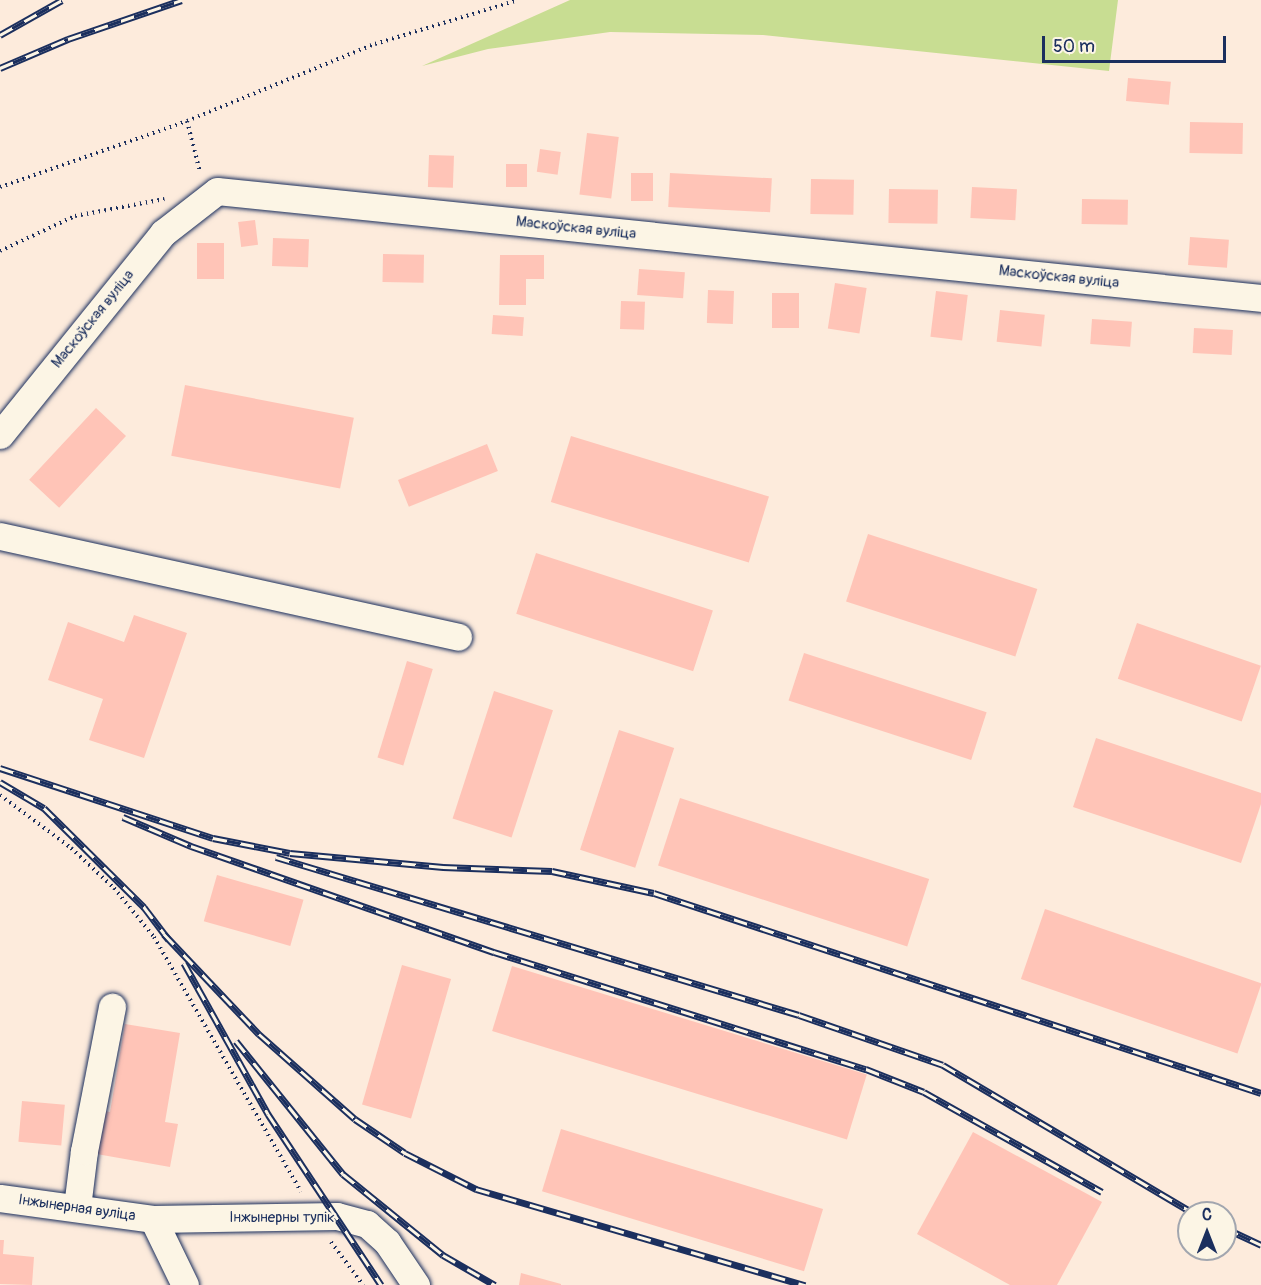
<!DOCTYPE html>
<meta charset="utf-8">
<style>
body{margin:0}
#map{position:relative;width:1261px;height:1285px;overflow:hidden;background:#fdebdc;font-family:Pangolin,sans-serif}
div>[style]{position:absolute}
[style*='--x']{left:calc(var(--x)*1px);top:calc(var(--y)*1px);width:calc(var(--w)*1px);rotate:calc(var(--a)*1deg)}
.green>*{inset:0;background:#c8dd92}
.building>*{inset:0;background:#ffc4b7;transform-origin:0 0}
.path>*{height:4px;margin-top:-2px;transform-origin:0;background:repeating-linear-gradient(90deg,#1b2f5e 0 1.5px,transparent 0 6px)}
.roads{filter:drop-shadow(0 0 2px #1b2f5e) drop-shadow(0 0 2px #1b2f5e)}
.minor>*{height:27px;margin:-13.5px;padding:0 13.5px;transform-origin:13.5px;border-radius:13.5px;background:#fcf5e5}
.rail>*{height:7px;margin-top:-3.5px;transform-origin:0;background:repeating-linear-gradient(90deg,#fcf5e5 0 14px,#1b2f5e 0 28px);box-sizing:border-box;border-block:2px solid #1b2f5e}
span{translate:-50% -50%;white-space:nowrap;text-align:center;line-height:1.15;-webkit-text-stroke:4.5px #fcf5e5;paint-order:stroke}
.street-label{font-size:15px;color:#1b2f5e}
.north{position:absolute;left:1177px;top:1201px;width:60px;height:60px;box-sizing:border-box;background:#fcf5e5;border:2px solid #a2a6af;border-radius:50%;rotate:0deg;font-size:16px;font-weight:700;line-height:24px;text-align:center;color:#1b2f5e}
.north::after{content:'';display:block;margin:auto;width:21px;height:27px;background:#1b2f5e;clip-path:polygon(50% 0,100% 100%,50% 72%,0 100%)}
.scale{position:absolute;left:1042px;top:36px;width:184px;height:27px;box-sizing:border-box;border:3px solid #1b2f5e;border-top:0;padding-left:8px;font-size:18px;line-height:21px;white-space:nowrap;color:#1b2f5e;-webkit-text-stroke:4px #fcf5e5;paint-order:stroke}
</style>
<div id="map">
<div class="green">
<i style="clip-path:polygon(570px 0,1118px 0,1109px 71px,763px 35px,610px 32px,488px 49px,422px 66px)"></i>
</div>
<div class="building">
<i style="left:1128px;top:78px;width:43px;height:23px;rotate:5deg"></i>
<i style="left:1190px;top:122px;width:53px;height:31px;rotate:1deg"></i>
<i style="left:587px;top:133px;width:32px;height:62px;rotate:7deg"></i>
<i style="left:540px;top:149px;width:21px;height:23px;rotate:8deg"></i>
<i style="left:429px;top:155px;width:25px;height:32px;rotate:2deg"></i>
<i style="left:506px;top:164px;width:21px;height:23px"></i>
<i style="left:631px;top:173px;width:22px;height:28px"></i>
<i style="left:670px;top:173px;width:102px;height:34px;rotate:3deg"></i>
<i style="left:811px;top:179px;width:43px;height:35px;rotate:1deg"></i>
<i style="left:972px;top:187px;width:45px;height:31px;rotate:3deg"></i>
<i style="left:889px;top:189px;width:49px;height:34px;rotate:1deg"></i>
<i style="left:1082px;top:199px;width:46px;height:25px;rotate:1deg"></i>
<i style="left:255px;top:220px;width:25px;height:17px;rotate:83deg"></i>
<i style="left:1190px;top:237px;width:39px;height:28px;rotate:4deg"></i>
<i style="left:273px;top:238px;width:36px;height:28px;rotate:2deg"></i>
<i style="left:197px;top:243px;width:27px;height:36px"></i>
<i style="left:383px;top:254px;width:41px;height:28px;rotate:1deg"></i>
<i style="clip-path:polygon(500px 255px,544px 255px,544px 279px,526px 279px,526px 305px,499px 305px)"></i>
<i style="left:639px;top:269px;width:46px;height:26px;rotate:4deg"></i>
<i style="left:835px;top:283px;width:32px;height:46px;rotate:9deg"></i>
<i style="left:708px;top:290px;width:26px;height:33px;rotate:2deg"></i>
<i style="left:936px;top:291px;width:32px;height:46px;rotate:7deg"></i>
<i style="left:772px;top:293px;width:27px;height:35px"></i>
<i style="left:621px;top:301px;width:24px;height:28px;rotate:2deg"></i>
<i style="left:1000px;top:310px;width:45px;height:32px;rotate:6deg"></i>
<i style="left:493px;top:315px;width:31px;height:19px;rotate:4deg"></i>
<i style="left:1092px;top:319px;width:40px;height:25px;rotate:4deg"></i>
<i style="left:1194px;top:328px;width:39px;height:25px;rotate:3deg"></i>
<i style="left:185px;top:385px;width:172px;height:72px;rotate:11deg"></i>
<i style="left:96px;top:408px;width:41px;height:98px;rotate:43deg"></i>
<i style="left:571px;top:436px;width:207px;height:69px;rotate:17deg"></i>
<i style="left:487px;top:444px;width:29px;height:96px;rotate:68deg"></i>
<i style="left:868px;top:534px;width:178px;height:71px;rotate:18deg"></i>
<i style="left:536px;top:553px;width:186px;height:64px;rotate:18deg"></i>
<i style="clip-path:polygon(134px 615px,187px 633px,144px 758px,89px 740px,103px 699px,48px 680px,68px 622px,124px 642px)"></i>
<i style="left:1137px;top:623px;width:131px;height:59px;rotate:19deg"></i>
<i style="left:804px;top:653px;width:192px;height:50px;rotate:18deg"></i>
<i style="left:407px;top:661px;width:27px;height:101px;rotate:17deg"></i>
<i style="left:494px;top:691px;width:62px;height:134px;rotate:18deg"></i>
<i style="left:619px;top:730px;width:58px;height:126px;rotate:18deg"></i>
<i style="clip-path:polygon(1096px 738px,1261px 793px,1261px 804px,1241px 863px,1073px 807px)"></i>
<i style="left:680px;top:798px;width:262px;height:71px;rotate:18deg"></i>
<i style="left:217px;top:875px;width:90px;height:48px;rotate:16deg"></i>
<i style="left:1045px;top:909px;width:229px;height:74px;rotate:19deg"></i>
<i style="left:402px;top:965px;width:51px;height:145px;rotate:16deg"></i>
<i style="left:512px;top:966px;width:371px;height:68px;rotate:17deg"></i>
<i style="clip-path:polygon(125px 1024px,180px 1033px,165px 1122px,178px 1124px,170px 1167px,91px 1153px,99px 1110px,110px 1112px)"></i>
<i style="left:22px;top:1101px;width:43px;height:41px;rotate:5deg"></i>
<i style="left:561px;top:1129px;width:274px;height:65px;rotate:17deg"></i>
<i style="clip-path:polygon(973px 1132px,1102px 1202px,1057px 1285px,1010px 1285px,917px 1234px)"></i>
<i style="clip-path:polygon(0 1240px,4px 1240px,3px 1254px,34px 1257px,32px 1285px,0 1284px)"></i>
<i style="clip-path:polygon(521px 1273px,561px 1284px,561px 1285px,519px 1285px)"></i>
</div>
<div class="path">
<i style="--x:187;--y:121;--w:53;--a:75.7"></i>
<i style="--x:0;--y:187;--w:198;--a:-19.4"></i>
<i style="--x:187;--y:121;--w:203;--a:-22.3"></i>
<i style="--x:375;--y:44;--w:150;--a:-17.1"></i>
<i style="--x:0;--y:251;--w:83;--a:-25"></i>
<i style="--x:75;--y:216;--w:91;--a:-10.8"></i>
<i style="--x:0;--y:795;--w:89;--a:36.7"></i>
<i style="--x:71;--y:848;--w:59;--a:42.9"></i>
<i style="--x:114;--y:888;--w:63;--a:50.8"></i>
<i style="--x:154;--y:937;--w:294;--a:60"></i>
<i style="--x:331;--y:1242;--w:54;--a:53.3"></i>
</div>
<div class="roads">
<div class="minor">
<i style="--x:0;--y:435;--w:260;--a:-51.1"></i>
<i style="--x:163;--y:233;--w:68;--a:-37.9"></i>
<i style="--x:217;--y:191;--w:1049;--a:5.85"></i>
<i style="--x:0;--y:536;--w:469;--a:12.4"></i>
<i style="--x:0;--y:1198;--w:154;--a:7.8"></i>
<i style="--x:153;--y:1219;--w:73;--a:64.1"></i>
<i style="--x:77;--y:1207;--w:56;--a:-82.9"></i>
<i style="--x:84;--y:1151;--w:147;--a:-79"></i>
<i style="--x:153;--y:1219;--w:184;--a:-0.9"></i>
<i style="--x:337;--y:1216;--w:31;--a:15"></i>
<i style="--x:367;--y:1224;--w:27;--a:42"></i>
<i style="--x:387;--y:1242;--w:52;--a:56"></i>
</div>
</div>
<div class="rail">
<i style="--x:0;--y:35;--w:71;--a:-29.4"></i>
<i style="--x:0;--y:68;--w:74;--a:-23.1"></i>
<i style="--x:68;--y:39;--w:120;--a:-18.9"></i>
<i style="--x:0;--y:768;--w:224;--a:18.2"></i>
<i style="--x:213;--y:838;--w:78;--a:11"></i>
<i style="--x:290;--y:853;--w:154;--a:5.2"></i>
<i style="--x:443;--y:867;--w:109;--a:2.1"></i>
<i style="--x:552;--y:871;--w:104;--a:12.2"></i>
<i style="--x:654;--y:893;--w:639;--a:18.24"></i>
<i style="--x:0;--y:782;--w:51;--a:30.6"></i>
<i style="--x:44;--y:808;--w:141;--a:44.7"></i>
<i style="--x:144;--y:907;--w:41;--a:52.9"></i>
<i style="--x:123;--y:817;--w:74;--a:23.1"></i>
<i style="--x:191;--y:846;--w:321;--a:19.3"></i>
<i style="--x:494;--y:952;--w:390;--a:17.5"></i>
<i style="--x:866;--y:1069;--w:62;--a:21.6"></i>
<i style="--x:924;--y:1092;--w:204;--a:29.3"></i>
<i style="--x:276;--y:857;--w:546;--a:16.81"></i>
<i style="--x:799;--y:1015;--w:152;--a:19.1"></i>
<i style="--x:943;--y:1065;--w:291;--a:30.6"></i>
<i style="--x:164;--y:934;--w:138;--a:46.5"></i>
<i style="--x:259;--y:1034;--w:128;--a:41.5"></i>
<i style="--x:355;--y:1119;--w:60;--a:34.2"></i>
<i style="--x:405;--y:1153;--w:80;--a:26.9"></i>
<i style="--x:476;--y:1189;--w:343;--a:16.3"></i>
<i style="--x:184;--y:963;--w:173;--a:60.9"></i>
<i style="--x:268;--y:1114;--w:205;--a:56.5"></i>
<i style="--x:236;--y:1041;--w:171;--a:51.2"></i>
<i style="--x:343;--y:1174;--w:129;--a:39"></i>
<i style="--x:443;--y:1255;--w:60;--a:30"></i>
<i style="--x:1225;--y:1228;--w:40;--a:25"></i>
</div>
<div class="street-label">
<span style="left:576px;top:228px;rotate:6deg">Маскоўская вуліца</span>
<span style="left:1059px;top:277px;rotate:6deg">Маскоўская вуліца</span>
<span style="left:93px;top:319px;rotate:-51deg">Маскоўская вуліца</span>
<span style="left:77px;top:1208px;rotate:8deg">Інжынерная вуліца</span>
<span style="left:282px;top:1218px">Інжынерны тупік</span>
</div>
<div class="north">С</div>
<div class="scale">50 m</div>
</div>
